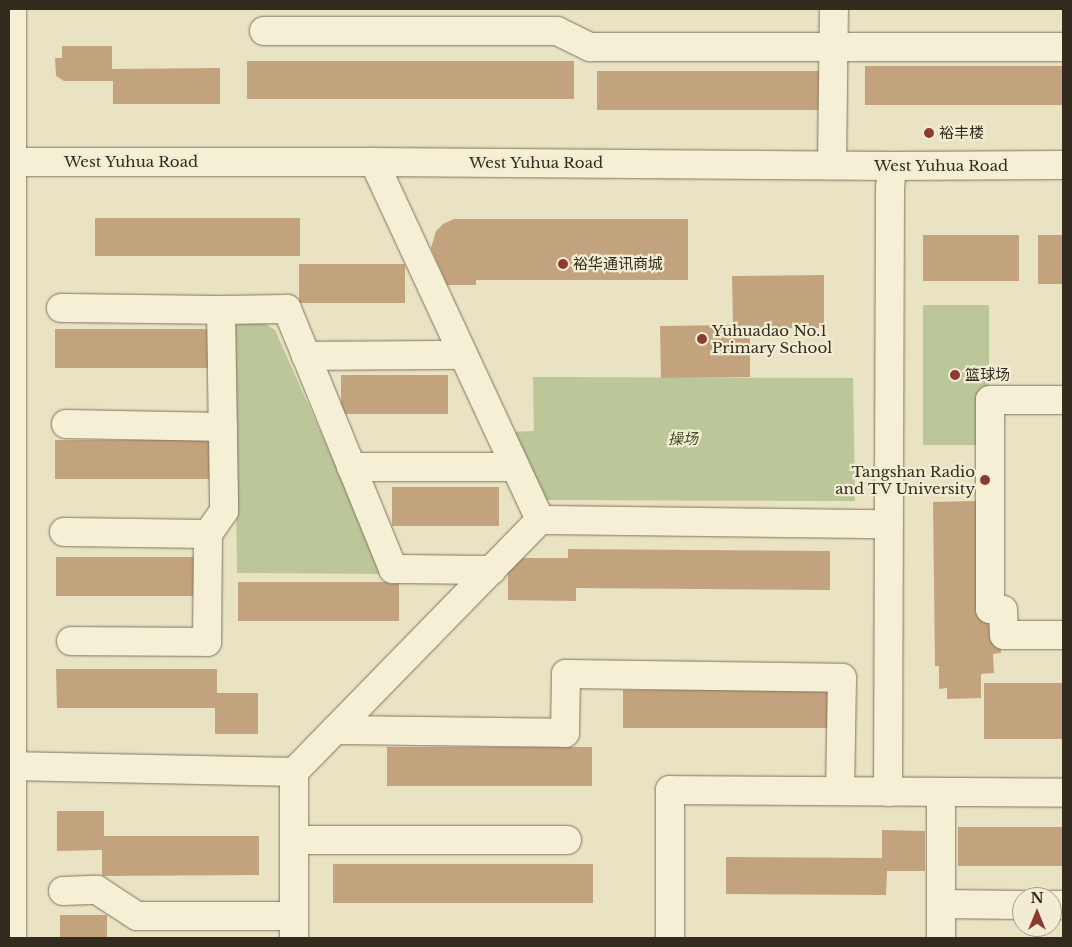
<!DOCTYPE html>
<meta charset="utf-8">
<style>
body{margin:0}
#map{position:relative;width:1072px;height:947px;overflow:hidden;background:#e9e2c3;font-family:"Libre Baskerville","Noto Sans SC",serif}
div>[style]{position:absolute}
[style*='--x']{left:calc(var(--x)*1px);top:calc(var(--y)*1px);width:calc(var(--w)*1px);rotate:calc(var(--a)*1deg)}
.green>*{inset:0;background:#bbc699;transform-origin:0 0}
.building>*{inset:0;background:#c3a37d;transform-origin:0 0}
.roads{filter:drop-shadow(0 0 1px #81745c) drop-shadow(0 0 1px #81745c)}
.minor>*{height:28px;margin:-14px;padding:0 14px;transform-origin:14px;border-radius:14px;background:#f5efd6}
.dots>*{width:14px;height:14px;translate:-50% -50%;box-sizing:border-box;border:2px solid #f1ecd2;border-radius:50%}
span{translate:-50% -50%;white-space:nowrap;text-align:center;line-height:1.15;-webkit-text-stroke:4.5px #f1ecd2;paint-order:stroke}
.poi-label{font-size:15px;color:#332b1e}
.left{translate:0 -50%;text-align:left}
.right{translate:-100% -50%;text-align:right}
.street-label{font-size:15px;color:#332b1e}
.park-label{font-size:15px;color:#3f4d27;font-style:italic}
.frame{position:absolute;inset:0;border:10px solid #332b1e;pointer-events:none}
.north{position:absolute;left:1012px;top:887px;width:50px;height:50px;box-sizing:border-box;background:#f1ecd2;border:1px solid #a59f8a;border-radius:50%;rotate:0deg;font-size:14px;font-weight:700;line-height:20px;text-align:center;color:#332b1e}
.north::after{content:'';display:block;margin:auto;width:18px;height:22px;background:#8a3c32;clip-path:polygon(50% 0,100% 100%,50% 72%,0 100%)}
</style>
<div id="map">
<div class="green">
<i style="left:923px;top:305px;width:66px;height:140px"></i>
<i style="clip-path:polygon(255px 317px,275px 330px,384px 574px,237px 573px,234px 326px)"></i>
<i style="clip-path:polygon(533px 377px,853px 378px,855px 501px,543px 500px,512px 432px,534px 431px)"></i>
</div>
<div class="building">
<i style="clip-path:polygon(62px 46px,112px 46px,112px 69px,220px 68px,220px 104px,113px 104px,113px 81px,64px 81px,56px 76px,55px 58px,62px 58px)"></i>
<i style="left:574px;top:61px;width:38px;height:327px;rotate:90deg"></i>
<i style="left:1063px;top:66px;width:39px;height:198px;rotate:90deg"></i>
<i style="left:597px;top:71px;width:222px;height:39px"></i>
<i style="left:95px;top:218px;width:205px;height:38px"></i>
<i style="clip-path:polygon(454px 219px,688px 219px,688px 280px,476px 280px,476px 285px,447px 285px,431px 248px,436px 231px,443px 224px)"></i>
<i style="left:1019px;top:235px;width:46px;height:96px;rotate:90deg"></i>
<i style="left:1038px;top:235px;width:25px;height:49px"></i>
<i style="left:299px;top:264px;width:106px;height:39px"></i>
<i style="clip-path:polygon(824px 275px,824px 328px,750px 328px,750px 377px,661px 378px,660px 326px,733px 325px,732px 276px)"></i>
<i style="left:216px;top:329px;width:39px;height:161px;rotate:90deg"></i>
<i style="left:341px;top:375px;width:107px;height:39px"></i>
<i style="left:216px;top:440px;width:39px;height:161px;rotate:90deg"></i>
<i style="left:392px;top:487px;width:107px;height:39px"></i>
<i style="clip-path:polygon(976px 501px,977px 616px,1001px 616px,1001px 653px,993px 654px,994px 673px,981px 674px,981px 698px,947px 699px,947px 688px,939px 689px,939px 666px,935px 666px,933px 502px)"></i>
<i style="clip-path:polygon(568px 549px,830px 551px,830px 590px,576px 588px,576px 601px,508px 600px,508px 558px,568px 558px)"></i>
<i style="left:56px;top:557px;width:161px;height:39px"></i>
<i style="left:399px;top:582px;width:39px;height:161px;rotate:90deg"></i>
<i style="clip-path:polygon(56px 669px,217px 669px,217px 693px,258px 693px,258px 734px,215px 734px,215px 708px,57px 708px)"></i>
<i style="left:984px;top:683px;width:79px;height:56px"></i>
<i style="left:623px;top:690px;width:205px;height:38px"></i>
<i style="left:387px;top:747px;width:205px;height:39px"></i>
<i style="clip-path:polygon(57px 811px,104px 811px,104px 836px,259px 836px,259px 875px,102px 876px,102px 850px,57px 851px)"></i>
<i style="left:958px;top:827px;width:105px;height:39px"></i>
<i style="clip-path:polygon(882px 830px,925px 831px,925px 871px,887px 871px,886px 895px,726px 894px,726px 857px,882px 858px)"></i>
<i style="left:333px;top:864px;width:260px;height:39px"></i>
<i style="left:60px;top:915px;width:47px;height:23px"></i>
</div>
<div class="roads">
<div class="minor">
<i style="--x:264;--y:31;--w:293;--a:0"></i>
<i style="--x:557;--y:31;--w:37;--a:26"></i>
<i style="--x:590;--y:47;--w:473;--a:0"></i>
<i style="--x:9;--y:162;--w:365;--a:0"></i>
<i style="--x:374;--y:162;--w:518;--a:0.44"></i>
<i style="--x:892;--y:166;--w:171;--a:-0.3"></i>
<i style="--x:374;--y:162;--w:395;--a:65.1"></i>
<i style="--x:540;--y:520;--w:349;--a:0.7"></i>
<i style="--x:832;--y:165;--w:156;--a:-89.3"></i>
<i style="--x:61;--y:308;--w:160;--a:0.7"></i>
<i style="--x:221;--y:310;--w:201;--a:89.1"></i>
<i style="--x:224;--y:511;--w:28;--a:125"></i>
<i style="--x:208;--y:534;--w:108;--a:90.5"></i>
<i style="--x:207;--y:642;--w:136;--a:-179.6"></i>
<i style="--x:221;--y:310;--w:66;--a:-0.9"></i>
<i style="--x:287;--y:309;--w:281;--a:67.8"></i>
<i style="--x:393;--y:569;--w:99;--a:0.6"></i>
<i style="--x:306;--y:356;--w:157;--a:-0.4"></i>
<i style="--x:1063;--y:400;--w:73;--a:180"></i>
<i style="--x:990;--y:400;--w:209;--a:90"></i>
<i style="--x:990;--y:609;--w:13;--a:4"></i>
<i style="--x:1003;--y:610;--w:25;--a:88"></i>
<i style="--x:1004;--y:635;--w:59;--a:0"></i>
<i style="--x:66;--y:424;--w:157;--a:1.1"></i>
<i style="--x:351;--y:467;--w:164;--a:0"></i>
<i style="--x:64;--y:532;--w:144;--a:0.8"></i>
<i style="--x:335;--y:730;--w:230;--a:0.7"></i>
<i style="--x:565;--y:733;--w:59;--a:-89"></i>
<i style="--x:566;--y:674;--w:276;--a:0.8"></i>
<i style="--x:842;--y:678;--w:113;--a:91"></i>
<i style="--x:11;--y:766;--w:283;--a:1.2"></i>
<i style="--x:888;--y:792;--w:603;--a:-89.81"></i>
<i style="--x:890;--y:189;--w:23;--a:-85"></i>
<i style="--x:941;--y:792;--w:146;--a:90"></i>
<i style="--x:294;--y:840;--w:273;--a:0"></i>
<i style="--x:63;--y:891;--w:34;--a:-2"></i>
<i style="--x:97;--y:890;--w:48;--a:33"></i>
<i style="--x:137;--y:916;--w:157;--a:0"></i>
<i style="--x:941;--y:904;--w:81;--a:0.7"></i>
<i style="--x:1052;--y:905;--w:11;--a:0"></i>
<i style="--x:12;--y:938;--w:929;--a:-90"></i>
<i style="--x:294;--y:938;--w:166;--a:-90"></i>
<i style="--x:294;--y:772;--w:352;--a:-45.7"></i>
<i style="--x:670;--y:938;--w:148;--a:-90"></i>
<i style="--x:670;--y:790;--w:393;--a:0.4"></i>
</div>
</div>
<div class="dots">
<i style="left:929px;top:133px;background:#8a3c32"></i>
<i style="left:563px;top:264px;background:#8a3c32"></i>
<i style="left:702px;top:339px;background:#8a3c32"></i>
<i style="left:955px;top:375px;background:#8a3c32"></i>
<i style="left:985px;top:480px;background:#8a3c32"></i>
</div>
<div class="poi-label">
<span class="left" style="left:939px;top:133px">裕丰楼</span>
<span class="left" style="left:573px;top:264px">裕华通讯商城</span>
<span class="left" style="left:712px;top:339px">Yuhuadao No.1<br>Primary School</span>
<span class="left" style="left:965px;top:375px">篮球场</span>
<span class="right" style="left:975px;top:480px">Tangshan Radio<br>and TV University</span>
</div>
<div class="street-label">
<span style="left:131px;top:162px">West Yuhua Road</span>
<span style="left:536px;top:163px">West Yuhua Road</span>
<span style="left:941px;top:166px">West Yuhua Road</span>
</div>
<div class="park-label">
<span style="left:683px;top:439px">操场</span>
</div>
<div class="frame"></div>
<div class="north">N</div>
</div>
